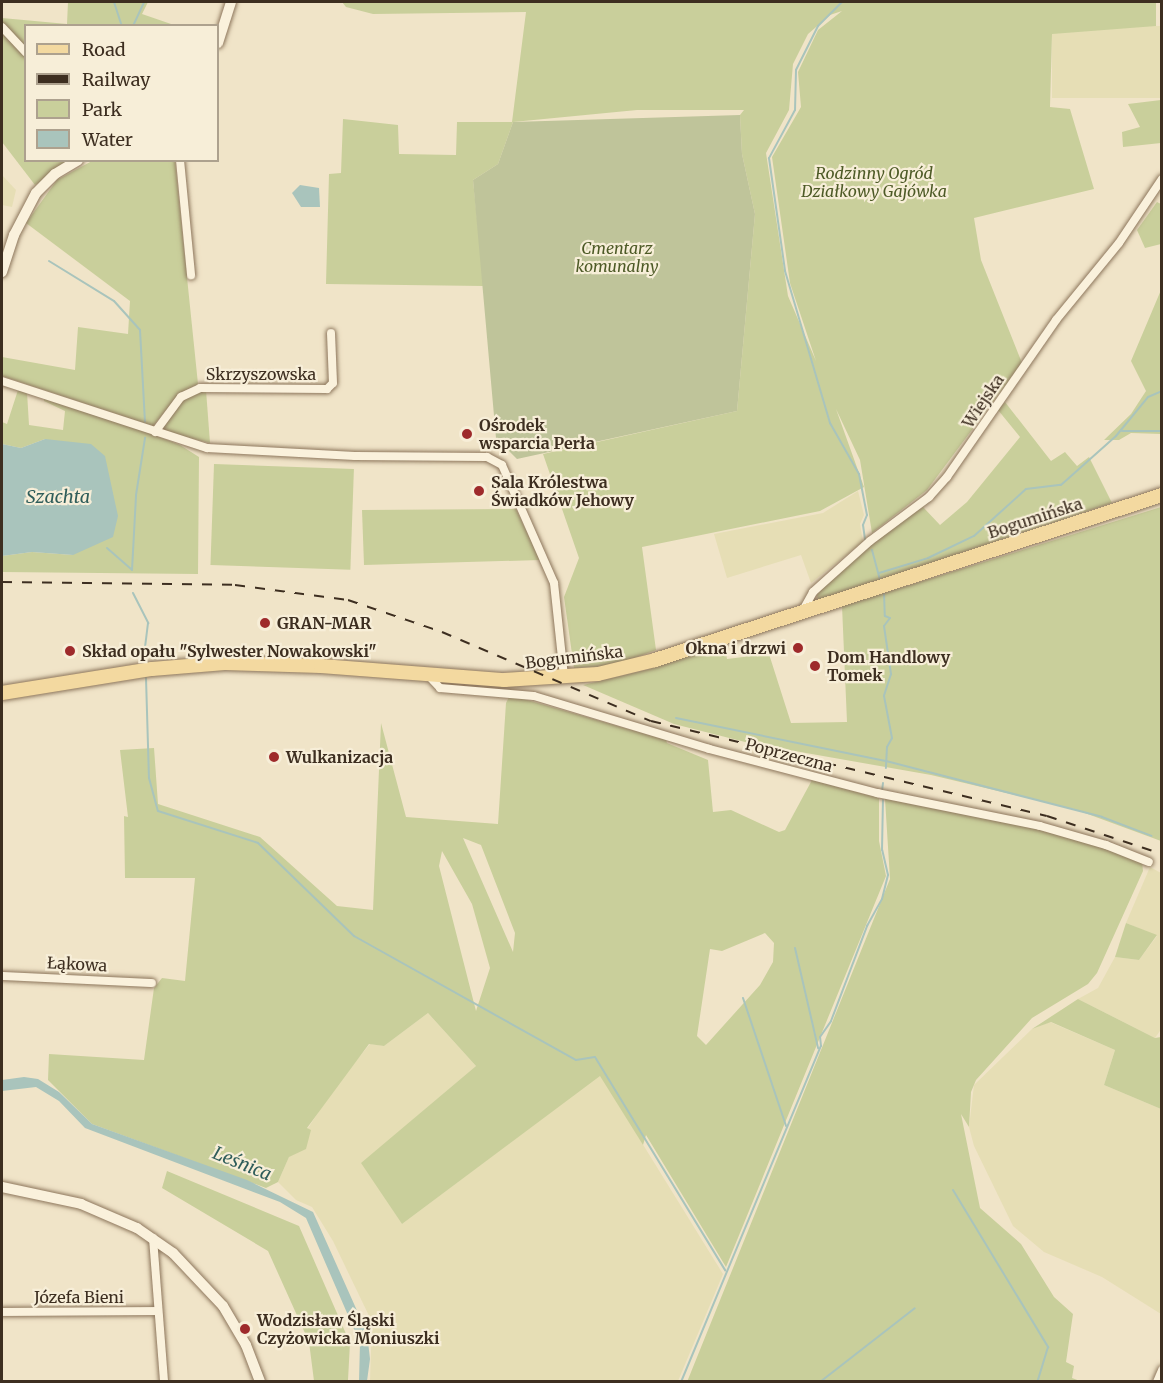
<!DOCTYPE html>
<meta charset="utf-8">
<style>
body{margin:0}
#map{position:relative;width:1163px;height:1383px;overflow:hidden;background:#f0e4c8;font-family:Merriweather,serif}
div>[style]{position:absolute}
[style*='--x']{left:calc(var(--x)*1px);top:calc(var(--y)*1px);width:calc(var(--w)*1px);rotate:calc(var(--a)*1deg)}
.farmland>*{inset:0;background:#e6deb5;transform-origin:0 0}
.green>*{inset:0;background:#c9cf9b;transform-origin:0 0}
.cemetery>*{inset:0;background:#bfc49a}
.water>*{inset:0;background:#a9c4bc}
.stream>*{height:2px;margin:-1px;padding:0 1px;transform-origin:1px;border-radius:1px;background:#a9c4bc}
.roads{filter:drop-shadow(0 0 2px #8d765c) drop-shadow(0 0 2px #8d765c)}
.minor>*{height:8px;margin:-4px;padding:0 4px;transform-origin:4px;border-radius:4px;background:#faf1dc}
.tertiary>*{height:10px;margin:-5px;padding:0 5px;transform-origin:5px;border-radius:5px;background:#faf1dc}
.primary>*{height:14px;margin:-7px;padding:0 7px;transform-origin:7px;border-radius:7px;background:#f3d9a0}
.rail>*{height:2px;margin-top:-1px;transform-origin:0;background:repeating-linear-gradient(90deg,#3d2e20 0 10px,transparent 0 20px)}
.dots>*{width:16px;height:16px;translate:-50% -50%;box-sizing:border-box;border:3px solid #f7eed8;border-radius:50%}
span{translate:-50% -50%;white-space:nowrap;text-align:center;line-height:1.15;-webkit-text-stroke:4.5px #f7eed8;paint-order:stroke}
.park-label{font-size:16px;color:#4d5a26;font-style:italic}
.street-label{font-size:16px;color:#3d2e20}
.poi-label{font-size:16px;color:#3d2e20;font-weight:700}
.left{translate:0 -50%;text-align:left}
.right{translate:-100% -50%;text-align:right}
.water-label{font-size:18px;color:#2f5d5a;font-style:italic}
.frame{position:absolute;inset:0;border:3px solid #3d2e20;pointer-events:none}
.legend{position:absolute;left:24px;top:24px;width:195px;height:138px;box-sizing:border-box;background:#f7eed8;border:2px solid #ada18e;margin:0;padding:8px 10px;list-style:none;font-size:18px;color:#3d2e20}
.legend li{display:flex;align-items:center;gap:12px;height:30px}
.legend b{width:30px;border:2px solid #ada18e}
</style>
<div id="map">
<div class="farmland">
<i style="left:1161px;top:26px;width:72px;height:109px;rotate:90deg"></i>
<i style="clip-path:polygon(2px 175px,16px 190px,12px 207px,2px 205px)"></i>
<i style="clip-path:polygon(858px 491px,864px 515px,860px 524px,863px 542px,811px 583px,801px 555px,727px 578px,714px 534px,823px 513px)"></i>
<i style="clip-path:polygon(1150px 867px,1161px 873px,1162px 1028px,1155px 1038px,1078px 999px,1098px 988px,1115px 957px,1139px 960px,1157px 936px,1126px 923px)"></i>
<i style="clip-path:polygon(428px 1013px,476px 1066px,362px 1163px,402px 1224px,600px 1075px,723px 1274px,678px 1381px,370px 1381px,372px 1322px,333px 1241px,312px 1207px,296px 1200px,278px 1182px,289px 1157px,337px 1084px,370px 1044px,384px 1046px)"></i>
<i style="clip-path:polygon(1050px 1022px,1115px 1050px,1104px 1085px,1161px 1109px,1161px 1314px,1102px 1277px,1044px 1252px,1013px 1226px,974px 1146px,969px 1127px,974px 1085px,1032px 1029px)"></i>
</div>
<div class="green">
<i style="clip-path:polygon(68px 2px,148px 2px,142px 14px,174px 25px,26px 26px,26px 160px,74px 161px,35px 185px,2px 142px,2px 18px,67px 24px)"></i>
<i style="clip-path:polygon(evenodd,342px 2px,1156px 2px,1156px 26px,1052px 34px,1050px 107px,1070px 109px,1094px 189px,974px 218px,981px 260px,1022px 363px,927px 490px,872px 533px,860px 460px,836px 409px,864px 487px,820px 511px,642px 547px,656px 650px,612px 666px,574px 668px,564px 597px,579px 558px,543px 454px,737px 411px,755px 214px,742px 154px,740px 115px,744px 110px,637px 110px,513px 122px,498px 164px,473px 180px,484px 286px,326px 284px,329px 174px,341px 173px,343px 119px,398px 125px,399px 154px,456px 155px,457px 122px,512px 122px,526px 12px,373px 14px,346px 7px,342px 2px,842px 11px,818px 30px,798px 72px,801px 107px,772px 157px,790px 283px,816px 361px,788px 296px,766px 153px,789px 110px,793px 64px,808px 34px,830px 15px,842px 11px)"></i>
<i style="clip-path:polygon(1161px 100px,1161px 143px,1123px 147px,1122px 132px,1140px 127px,1128px 104px)"></i>
<i style="clip-path:polygon(92px 161px,175px 161px,198px 384px,179px 394px,153px 426px,2px 376px,2px 357px,75px 370px,78px 327px,128px 334px,130px 301px,26px 223px,57px 180px)"></i>
<i style="clip-path:polygon(1157px 202px,1161px 204px,1161px 244px,1145px 248px,1137px 230px)"></i>
<i style="clip-path:polygon(1161px 290px,1161px 434px,1131px 433px,1119px 440px,1104px 440px,1131px 414px,1146px 391px,1131px 361px)"></i>
<i style="clip-path:polygon(18px 390px,27px 392px,29px 425px,63px 430px,65px 411px,44px 401px,44px 397px,109px 417px,180px 445px,199px 457px,198px 574px,2px 572px,2px 556px,32px 552px,73px 555px,45px 439px,21px 448px,2px 444px,2px 422px,7px 424px)"></i>
<i style="clip-path:polygon(206px 390px,210px 443px,161px 431px,184px 398px)"></i>
<i style="clip-path:polygon(1005px 402px,1051px 461px,1065px 452px,1077px 466px,1089px 457px,1112px 503px,818px 600px,817px 595px,826px 584px,871px 543px,923px 507px,940px 525px,967px 502px,1020px 437px,998px 410px)"></i>
<i style="left:214px;top:464px;width:140px;height:101px;rotate:2deg"></i>
<i style="clip-path:polygon(1161px 507px,1161px 841px,1074px 809px,931px 775px,749px 743px,674px 724px,583px 685px,654px 668px,724px 643px,727px 659px,769px 654px,791px 723px,847px 722px,842px 606px)"></i>
<i style="clip-path:polygon(516px 509px,540px 560px,364px 565px,362px 510px)"></i>
<i style="clip-path:polygon(evenodd,510px 695px,666px 740px,667px 743px,708px 760px,713px 812px,731px 810px,779px 832px,785px 830px,812px 780px,879px 798px,879px 841px,886px 876px,726px 1267px,646px 1135px,643px 1145px,600px 1076px,402px 1224px,361px 1163px,476px 1066px,428px 1013px,384px 1046px,369px 1044px,307px 1128px,311px 1130px,306px 1149px,289px 1157px,278px 1182px,266px 1188px,92px 1124px,48px 1080px,49px 1054px,144px 1060px,154px 988px,162px 978px,185px 981px,195px 878px,125px 878px,124px 816px,128px 817px,120px 750px,154px 748px,158px 804px,260px 837px,337px 906px,373px 910px,381px 723px,406px 817px,498px 824px,506px 703px,510px 695px,463px 838px,481px 845px,515px 933px,513px 952px,463px 838px,510px 695px,442px 851px,472px 904px,490px 968px,476px 1011px,439px 866px,442px 851px,510px 695px,765px 933px,774px 943px,773px 962px,760px 985px,706px 1045px,697px 1036px,710px 949px,722px 951px,765px 933px)"></i>
<i style="clip-path:polygon(885px 799px,1023px 826px,1095px 844px,1142px 862px,1143px 871px,1097px 973px,1088px 984px,1032px 1018px,976px 1080px,971px 1092px,969px 1127px,961px 1114px,980px 1208px,1021px 1244px,1054px 1297px,1073px 1314px,1066px 1362px,1074px 1366px,1072px 1378px,1080px 1381px,687px 1382px,890px 879px)"></i>
<i style="clip-path:polygon(1126px 923px,1157px 935px,1139px 960px,1115px 957px)"></i>
<i style="clip-path:polygon(1078px 999px,1155px 1038px,1161px 1037px,1161px 1109px,1104px 1085px,1115px 1050px,1051px 1022px,1032px 1029px)"></i>
<i style="clip-path:polygon(167px 1171px,299px 1226px,350px 1343px,348px 1380px,314px 1381px,309px 1342px,268px 1251px,162px 1188px)"></i>
</div>
<div class="cemetery">
<i style="clip-path:polygon(740px 115px,742px 154px,755px 214px,737px 411px,517px 459px,496px 438px,473px 180px,498px 164px,513px 122px)"></i>
</div>
<div class="water">
<i style="clip-path:polygon(300px 185px,319px 188px,320px 207px,301px 207px,292px 193px)"></i>
<i style="clip-path:polygon(45px 439px,91px 444px,105px 456px,118px 516px,113px 537px,73px 555px,32px 552px,2px 556px,2px 444px,21px 448px)"></i>
<i style="clip-path:polygon(24px 1077px,38px 1079px,59px 1092px,92px 1124px,247px 1180px,313px 1212px,367px 1333px,370px 1359px,367px 1381px,359px 1381px,360px 1343px,306px 1218px,280px 1202px,85px 1128px,59px 1101px,36px 1087px,2px 1091px,2px 1080px)"></i>
</div>
<div class="stream">
<i style="--x:114;--y:2;--w:25;--a:72"></i>
<i style="--x:842;--y:2;--w:34;--a:135"></i>
<i style="--x:818;--y:26;--w:49;--a:116.6"></i>
<i style="--x:796;--y:70;--w:40;--a:91.4"></i>
<i style="--x:795;--y:110;--w:55;--a:118.4"></i>
<i style="--x:769;--y:158;--w:114;--a:81.9"></i>
<i style="--x:785;--y:271;--w:159;--a:73.5"></i>
<i style="--x:830;--y:423;--w:59;--a:60.4"></i>
<i style="--x:859;--y:474;--w:42;--a:79"></i>
<i style="--x:867;--y:515;--w:11;--a:112"></i>
<i style="--x:863;--y:525;--w:15;--a:82"></i>
<i style="--x:133;--y:26;--w:26;--a:-65"></i>
<i style="--x:49;--y:261;--w:76;--a:31.6"></i>
<i style="--x:114;--y:301;--w:39;--a:48"></i>
<i style="--x:140;--y:330;--w:92;--a:86.9"></i>
<i style="--x:1122;--y:431;--w:40;--a:0"></i>
<i style="--x:107;--y:548;--w:33;--a:41"></i>
<i style="--x:872;--y:550;--w:31;--a:75"></i>
<i style="--x:132;--y:570;--w:75;--a:-86.9"></i>
<i style="--x:136;--y:495;--w:58;--a:-81"></i>
<i style="--x:879;--y:573;--w:51;--a:-17"></i>
<i style="--x:928;--y:558;--w:51;--a:-25.6"></i>
<i style="--x:974;--y:536;--w:70;--a:-42.1"></i>
<i style="--x:1026;--y:489;--w:35;--a:-7"></i>
<i style="--x:1061;--y:485;--w:74;--a:-41.7"></i>
<i style="--x:1116;--y:436;--w:50;--a:-50.6"></i>
<i style="--x:1148;--y:397;--w:15;--a:-23"></i>
<i style="--x:133;--y:593;--w:34;--a:63"></i>
<i style="--x:148;--y:623;--w:38;--a:97"></i>
<i style="--x:884;--y:593;--w:23;--a:88"></i>
<i style="--x:885;--y:616;--w:5;--a:22"></i>
<i style="--x:890;--y:618;--w:10;--a:127"></i>
<i style="--x:884;--y:626;--w:49;--a:81.7"></i>
<i style="--x:891;--y:674;--w:23;--a:108"></i>
<i style="--x:884;--y:696;--w:43;--a:79.2"></i>
<i style="--x:892;--y:738;--w:10;--a:119"></i>
<i style="--x:887;--y:747;--w:21;--a:93"></i>
<i style="--x:146;--y:678;--w:100;--a:88.3"></i>
<i style="--x:149;--y:778;--w:34;--a:75"></i>
<i style="--x:158;--y:811;--w:105;--a:17.7"></i>
<i style="--x:258;--y:843;--w:134;--a:44.1"></i>
<i style="--x:354;--y:936;--w:254;--a:29.2"></i>
<i style="--x:576;--y:1060;--w:19;--a:-9"></i>
<i style="--x:595;--y:1057;--w:250;--a:58.6"></i>
<i style="--x:676;--y:718;--w:214;--a:11.6"></i>
<i style="--x:886;--y:761;--w:223;--a:14.5"></i>
<i style="--x:1102;--y:817;--w:53;--a:20.8"></i>
<i style="--x:882;--y:791;--w:8;--a:-83"></i>
<i style="--x:795;--y:948;--w:103;--a:77"></i>
<i style="--x:743;--y:998;--w:135;--a:71.4"></i>
<i style="--x:953;--y:1190;--w:184;--a:58.8"></i>
<i style="--x:1048;--y:1347;--w:37;--a:107"></i>
<i style="--x:681;--y:1382;--w:364;--a:-67.4"></i>
<i style="--x:821;--y:1046;--w:9;--a:-96"></i>
<i style="--x:820;--y:1037;--w:19;--a:-55"></i>
<i style="--x:831;--y:1021;--w:102;--a:-69.2"></i>
<i style="--x:867;--y:926;--w:31;--a:-61"></i>
<i style="--x:882;--y:899;--w:25;--a:-76"></i>
<i style="--x:888;--y:875;--w:26;--a:-103"></i>
<i style="--x:882;--y:850;--w:50;--a:-88.9"></i>
<i style="--x:820;--y:1382;--w:120;--a:-37.9"></i>
</div>
<div class="roads">
<div class="minor">
<i style="--x:2;--y:27;--w:35;--a:47"></i>
<i style="--x:180;--y:160;--w:116;--a:84.5"></i>
<i style="--x:2;--y:381;--w:216;--a:18.1"></i>
<i style="--x:207;--y:448;--w:148;--a:3.1"></i>
<i style="--x:355;--y:456;--w:132;--a:0.4"></i>
<i style="--x:487;--y:457;--w:17;--a:28"></i>
<i style="--x:502;--y:465;--w:129;--a:66.2"></i>
<i style="--x:554;--y:583;--w:95;--a:83.9"></i>
<i style="--x:155;--y:432;--w:44;--a:-53.4"></i>
<i style="--x:181;--y:397;--w:21;--a:-25"></i>
<i style="--x:200;--y:388;--w:127;--a:0.5"></i>
<i style="--x:327;--y:389;--w:8;--a:-45"></i>
<i style="--x:333;--y:383;--w:50;--a:-92.3"></i>
<i style="--x:802;--y:612;--w:23;--a:-61"></i>
<i style="--x:813;--y:592;--w:76;--a:-41.8"></i>
<i style="--x:870;--y:541;--w:74;--a:-36.7"></i>
<i style="--x:929;--y:497;--w:27;--a:-48"></i>
<i style="--x:947;--y:477;--w:191;--a:-55.2"></i>
<i style="--x:1056;--y:320;--w:99;--a:-50.7"></i>
<i style="--x:1119;--y:243;--w:77;--a:-56.1"></i>
<i style="--x:427;--y:674;--w:19;--a:47"></i>
<i style="--x:440;--y:688;--w:94;--a:4.9"></i>
<i style="--x:534;--y:696;--w:183;--a:16.8"></i>
<i style="--x:709;--y:749;--w:174;--a:14.7"></i>
<i style="--x:877;--y:793;--w:166;--a:11.4"></i>
<i style="--x:1040;--y:826;--w:69;--a:16.1"></i>
<i style="--x:1106;--y:845;--w:46;--a:21.6"></i>
<i style="--x:2;--y:976;--w:150;--a:2.7"></i>
<i style="--x:153;--y:1238;--w:144;--a:85.6"></i>
<i style="--x:2;--y:1312;--w:155;--a:-0.4"></i>
<i style="--x:1157;--y:1382;--w:13;--a:-67"></i>
</div>
<div class="tertiary">
<i style="--x:218;--y:43;--w:43;--a:-72.4"></i>
<i style="--x:2;--y:272;--w:39;--a:-72"></i>
<i style="--x:14;--y:235;--w:47;--a:-62.4"></i>
<i style="--x:36;--y:193;--w:27;--a:-45"></i>
<i style="--x:55;--y:174;--w:27;--a:-31"></i>
<i style="--x:2;--y:1187;--w:81;--a:12.1"></i>
<i style="--x:81;--y:1204;--w:61;--a:23.2"></i>
<i style="--x:137;--y:1228;--w:44;--a:34.8"></i>
<i style="--x:173;--y:1253;--w:73;--a:46.7"></i>
<i style="--x:223;--y:1306;--w:45;--a:59.5"></i>
<i style="--x:246;--y:1345;--w:40;--a:69"></i>
</div>
<div class="primary">
<i style="--x:2;--y:693;--w:152;--a:-9.1"></i>
<i style="--x:152;--y:669;--w:73;--a:-4.7"></i>
<i style="--x:225;--y:663;--w:96;--a:1.8"></i>
<i style="--x:321;--y:666;--w:184;--a:4.4"></i>
<i style="--x:504;--y:680;--w:94;--a:-3.7"></i>
<i style="--x:598;--y:674;--w:59;--a:-13.8"></i>
<i style="--x:655;--y:660;--w:533;--a:-18.03"></i>
</div>
</div>
<div class="rail">
<i style="--x:2;--y:582;--w:233;--a:0.7"></i>
<i style="--x:235;--y:585;--w:114;--a:7.6"></i>
<i style="--x:348;--y:600;--w:99;--a:18.8"></i>
<i style="--x:442;--y:632;--w:227;--a:23.1"></i>
<i style="--x:651;--y:721;--w:407;--a:13.5"></i>
<i style="--x:1047;--y:816;--w:121;--a:18.3"></i>
</div>
<div class="dots">
<i style="left:467px;top:434px;background:#9e2a2b"></i>
<i style="left:479px;top:491px;background:#9e2a2b"></i>
<i style="left:265px;top:623px;background:#9e2a2b"></i>
<i style="left:798px;top:648px;background:#9e2a2b"></i>
<i style="left:70px;top:651px;background:#9e2a2b"></i>
<i style="left:815px;top:666px;background:#9e2a2b"></i>
<i style="left:274px;top:757px;background:#9e2a2b"></i>
<i style="left:245px;top:1329px;background:#9e2a2b"></i>
</div>
<div class="park-label">
<span style="left:874px;top:182px">Rodzinny Ogród<br>Działkowy Gajówka</span>
<span style="left:617px;top:257px">Cmentarz<br>komunalny</span>
</div>
<div class="street-label">
<span style="left:261px;top:374px">Skrzyszowska</span>
<span style="left:983px;top:401px;rotate:-56deg">Wiejska</span>
<span style="left:1035px;top:518px;rotate:-18deg">Bogumińska</span>
<span style="left:574px;top:657px;rotate:-7deg">Bogumińska</span>
<span style="left:789px;top:755px;rotate:15deg">Poprzeczna</span>
<span style="left:77px;top:964px;rotate:3deg">Łąkowa</span>
<span style="left:79px;top:1297px">Józefa Bieni</span>
</div>
<div class="poi-label">
<span class="left" style="left:479px;top:434px">Ośrodek<br>wsparcia Perła</span>
<span class="left" style="left:491px;top:491px">Sala Królestwa<br>Świadków Jehowy</span>
<span class="left" style="left:277px;top:623px">GRAN-MAR</span>
<span class="right" style="left:786px;top:648px">Okna i drzwi</span>
<span class="left" style="left:82px;top:651px">Skład opału "Sylwester Nowakowski"</span>
<span class="left" style="left:827px;top:666px">Dom Handlowy<br>Tomek</span>
<span class="left" style="left:286px;top:757px">Wulkanizacja</span>
<span class="left" style="left:257px;top:1329px">Wodzisław Śląski<br>Czyżowicka Moniuszki</span>
</div>
<div class="water-label">
<span style="left:58px;top:497px">Szachta</span>
<span style="left:242px;top:1164px;rotate:22deg">Leśnica</span>
</div>
<div class="frame"></div>
<ul class="legend">
<li><b style="height:8px;background:#f3d9a0"></b>Road</li>
<li><b style="height:8px;background:#3d2e20"></b>Railway</li>
<li><b style="height:16px;background:#c9cf9b"></b>Park</li>
<li><b style="height:16px;background:#a9c4bc"></b>Water</li>
</ul>
</div>
